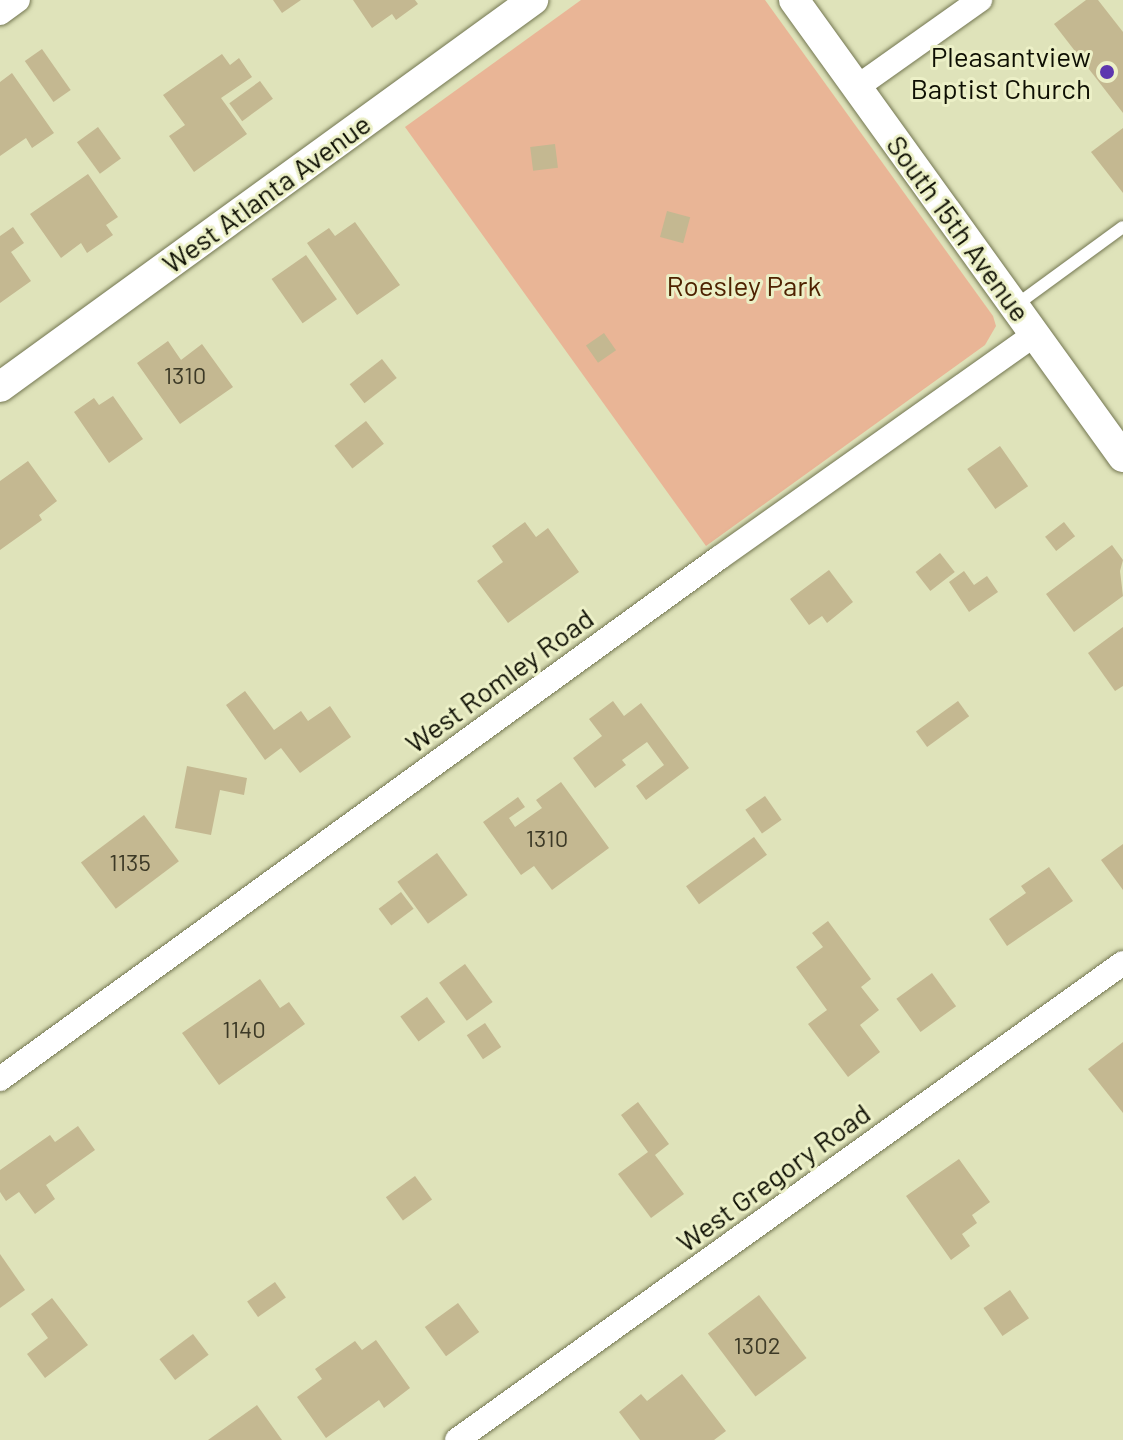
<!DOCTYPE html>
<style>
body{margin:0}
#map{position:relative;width:1123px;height:1440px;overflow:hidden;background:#dfe3ba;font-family:Barlow,sans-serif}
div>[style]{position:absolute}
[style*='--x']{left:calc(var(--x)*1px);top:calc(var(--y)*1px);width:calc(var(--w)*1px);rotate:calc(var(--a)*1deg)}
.green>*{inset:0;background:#e9b596}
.building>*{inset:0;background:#c4b891;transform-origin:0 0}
.roads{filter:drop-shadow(0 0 2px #737651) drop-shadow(0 0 2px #737651)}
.service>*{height:12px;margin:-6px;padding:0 6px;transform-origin:6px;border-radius:6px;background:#fff}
.minor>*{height:24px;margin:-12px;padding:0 12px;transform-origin:12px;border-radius:12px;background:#fff}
.tertiary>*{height:30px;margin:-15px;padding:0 15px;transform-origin:15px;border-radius:15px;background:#fff}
.dots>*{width:22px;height:22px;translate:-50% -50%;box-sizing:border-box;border:4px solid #ecf0c7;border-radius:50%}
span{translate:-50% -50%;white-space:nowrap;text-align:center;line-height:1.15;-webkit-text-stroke:6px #ecf0c7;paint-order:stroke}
.number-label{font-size:24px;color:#3c3926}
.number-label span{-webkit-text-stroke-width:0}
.poi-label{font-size:28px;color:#0e0f03}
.right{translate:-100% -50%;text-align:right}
.street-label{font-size:28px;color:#0e0f03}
.park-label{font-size:28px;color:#4e2100}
</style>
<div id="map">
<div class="green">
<i style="clip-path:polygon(581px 0,765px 0,993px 316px,996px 326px,985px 345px,706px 546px,405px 127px)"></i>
</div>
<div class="building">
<i style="clip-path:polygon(273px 0,301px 0,282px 13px)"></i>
<i style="clip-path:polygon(353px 0,415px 0,418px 4px,396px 20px,392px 14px,372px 28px)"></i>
<i style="clip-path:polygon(1086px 0,1098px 0,1123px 32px,1123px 113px,1054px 24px)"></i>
<i style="left:42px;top:49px;width:50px;height:21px;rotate:55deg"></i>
<i style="clip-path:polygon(222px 54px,230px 65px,239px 58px,252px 77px,221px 98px,247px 134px,194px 172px,169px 136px,185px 125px,163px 95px)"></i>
<i style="clip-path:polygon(12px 73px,54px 133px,32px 148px,26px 138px,0 156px,0 82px)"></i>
<i style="left:260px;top:81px;width:22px;height:38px;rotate:54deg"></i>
<i style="left:98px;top:127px;width:39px;height:26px;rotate:54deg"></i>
<i style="clip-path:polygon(1123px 128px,1123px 193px,1091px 152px)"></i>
<i style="left:555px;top:144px;width:24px;height:25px;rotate:83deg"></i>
<i style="clip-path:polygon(88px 174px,118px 217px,106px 225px,113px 235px,87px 253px,81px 243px,61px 258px,30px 214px)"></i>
<i style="left:667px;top:211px;width:24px;height:27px;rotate:15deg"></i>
<i style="clip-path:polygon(355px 222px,400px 285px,357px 315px,307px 243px,329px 228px,335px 236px)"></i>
<i style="clip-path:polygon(13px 227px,24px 243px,11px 252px,31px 281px,0 303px,0 236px)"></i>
<i style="left:306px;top:255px;width:54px;height:42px;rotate:55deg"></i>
<i style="left:604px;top:333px;width:21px;height:22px;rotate:55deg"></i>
<i style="clip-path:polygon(168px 341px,181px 360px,202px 344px,233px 387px,180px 424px,137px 363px)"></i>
<i style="left:382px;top:359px;width:24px;height:41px;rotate:52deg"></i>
<i style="clip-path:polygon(113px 396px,143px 439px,109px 463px,74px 412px,94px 398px,99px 405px)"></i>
<i style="left:366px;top:421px;width:29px;height:40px;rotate:52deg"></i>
<i style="left:1000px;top:446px;width:49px;height:40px;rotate:55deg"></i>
<i style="clip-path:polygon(28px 461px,57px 501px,39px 515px,42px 520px,0 550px,0 481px)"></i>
<i style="clip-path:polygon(525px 522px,536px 537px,548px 528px,579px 572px,508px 623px,477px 581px,503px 562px,492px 546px)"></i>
<i style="left:1064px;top:522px;width:18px;height:24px;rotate:52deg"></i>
<i style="clip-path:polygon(1112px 545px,1123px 560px,1120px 571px,1123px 596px,1074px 632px,1046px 594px)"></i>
<i style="left:940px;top:553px;width:24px;height:31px;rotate:52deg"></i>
<i style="clip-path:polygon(829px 570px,853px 602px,827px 623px,822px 616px,809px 625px,790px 599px)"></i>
<i style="clip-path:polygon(964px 571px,974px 585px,987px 576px,998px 592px,969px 612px,949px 582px)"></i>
<i style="clip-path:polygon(1123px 627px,1123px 686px,1115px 691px,1088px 653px)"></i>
<i style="clip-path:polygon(245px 691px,274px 730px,301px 711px,308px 721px,330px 706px,351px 737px,300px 773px,281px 748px,265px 760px,226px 705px)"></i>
<i style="clip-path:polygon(613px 701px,624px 716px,641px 703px,689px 768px,646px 800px,636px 786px,664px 765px,647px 742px,622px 760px,626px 765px,595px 788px,573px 758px,602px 736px,589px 719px)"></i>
<i style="left:958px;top:701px;width:19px;height:52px;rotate:54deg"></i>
<i style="clip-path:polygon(187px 766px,247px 778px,244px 795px,220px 790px,211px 835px,175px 828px)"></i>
<i style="clip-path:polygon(561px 782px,609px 848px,552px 890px,534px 866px,521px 875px,483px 822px,518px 797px,525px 807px,509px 818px,515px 827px,542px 808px,536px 800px)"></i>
<i style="left:765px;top:796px;width:29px;height:24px;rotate:55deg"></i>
<i style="left:144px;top:815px;width:58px;height:79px;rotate:53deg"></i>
<i style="left:754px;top:837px;width:22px;height:84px;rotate:54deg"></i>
<i style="clip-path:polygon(1123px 844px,1123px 890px,1101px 860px)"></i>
<i style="left:437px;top:853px;width:52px;height:49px;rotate:54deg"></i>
<i style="clip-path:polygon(1049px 867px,1073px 901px,1007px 946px,989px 919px,1026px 893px,1021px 886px)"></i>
<i style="left:401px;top:892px;width:21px;height:28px;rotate:53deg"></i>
<i style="clip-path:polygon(828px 921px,871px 979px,861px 987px,879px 1010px,860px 1025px,880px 1052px,848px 1077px,808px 1024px,827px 1010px,796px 967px,823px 947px,812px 933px)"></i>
<i style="left:465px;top:964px;width:47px;height:32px;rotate:54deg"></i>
<i style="left:932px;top:973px;width:41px;height:44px;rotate:54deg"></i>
<i style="clip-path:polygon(260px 979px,280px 1008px,289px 1002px,305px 1024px,219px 1085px,182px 1033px)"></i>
<i style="left:427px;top:997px;width:31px;height:33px;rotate:54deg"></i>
<i style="left:485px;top:1023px;width:29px;height:22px;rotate:56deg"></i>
<i style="clip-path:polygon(1123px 1042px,1123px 1113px,1088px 1069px)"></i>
<i style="clip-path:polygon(638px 1102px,669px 1144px,655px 1155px,684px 1194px,651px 1218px,618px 1174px,648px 1152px,621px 1115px)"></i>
<i style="clip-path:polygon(78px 1126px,95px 1150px,46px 1185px,55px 1199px,35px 1214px,19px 1192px,6px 1201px,0 1192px,0 1170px,50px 1135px,55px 1142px)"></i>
<i style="clip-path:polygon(959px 1159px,990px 1202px,972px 1215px,977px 1223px,962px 1234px,970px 1246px,951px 1260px,906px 1196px)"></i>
<i style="left:415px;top:1176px;width:29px;height:36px;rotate:54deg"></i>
<i style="clip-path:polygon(0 1254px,25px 1290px,0 1308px)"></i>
<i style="left:275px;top:1282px;width:19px;height:34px;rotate:55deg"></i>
<i style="left:1010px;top:1290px;width:34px;height:32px;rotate:56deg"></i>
<i style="left:759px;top:1295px;width:79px;height:64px;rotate:53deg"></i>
<i style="clip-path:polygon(52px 1298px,88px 1345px,45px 1378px,27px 1354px,48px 1338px,31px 1314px)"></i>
<i style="left:458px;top:1303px;width:36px;height:41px;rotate:54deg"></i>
<i style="left:193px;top:1334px;width:26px;height:42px;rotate:53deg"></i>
<i style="clip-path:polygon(376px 1340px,410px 1388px,384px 1408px,379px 1400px,326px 1438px,297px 1397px,322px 1379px,315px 1369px,355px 1341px,362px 1350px)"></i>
<i style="clip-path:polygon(682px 1374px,726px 1431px,714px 1440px,640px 1440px,619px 1412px,641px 1394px,647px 1401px)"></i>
<i style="clip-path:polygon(257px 1405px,282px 1440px,208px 1440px)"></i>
</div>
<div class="roads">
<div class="service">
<i style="--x:1016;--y:305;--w:132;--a:-36.1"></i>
</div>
<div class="minor">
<i style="--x:0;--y:13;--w:22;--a:-36"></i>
<i style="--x:857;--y:87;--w:151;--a:-35.3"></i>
<i style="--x:0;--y:1079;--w:888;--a:-35.93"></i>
<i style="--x:719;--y:558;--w:387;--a:-35.3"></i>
<i style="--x:457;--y:1440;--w:819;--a:-35.61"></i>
</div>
<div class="tertiary">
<i style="--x:794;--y:0;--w:563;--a:54.25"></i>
<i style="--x:0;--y:387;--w:659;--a:-35.98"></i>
</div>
</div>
<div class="dots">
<i style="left:1107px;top:72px;background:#5d37af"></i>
</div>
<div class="number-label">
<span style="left:185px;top:375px">1310</span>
<span style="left:547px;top:838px">1310</span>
<span style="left:130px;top:862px">1135</span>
<span style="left:244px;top:1029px">1140</span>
<span style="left:757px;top:1345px">1302</span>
</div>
<div class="poi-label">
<span class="right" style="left:1091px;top:72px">Pleasantview<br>Baptist Church</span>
</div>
<div class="street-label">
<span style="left:266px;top:193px;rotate:-36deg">West Atlanta Avenue</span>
<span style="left:959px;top:228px;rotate:54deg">South 15th Avenue</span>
<span style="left:499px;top:680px;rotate:-36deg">West Romley Road</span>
<span style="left:773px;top:1177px;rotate:-36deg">West Gregory Road</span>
</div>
<div class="park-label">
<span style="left:744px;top:285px">Roesley Park</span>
</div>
</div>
